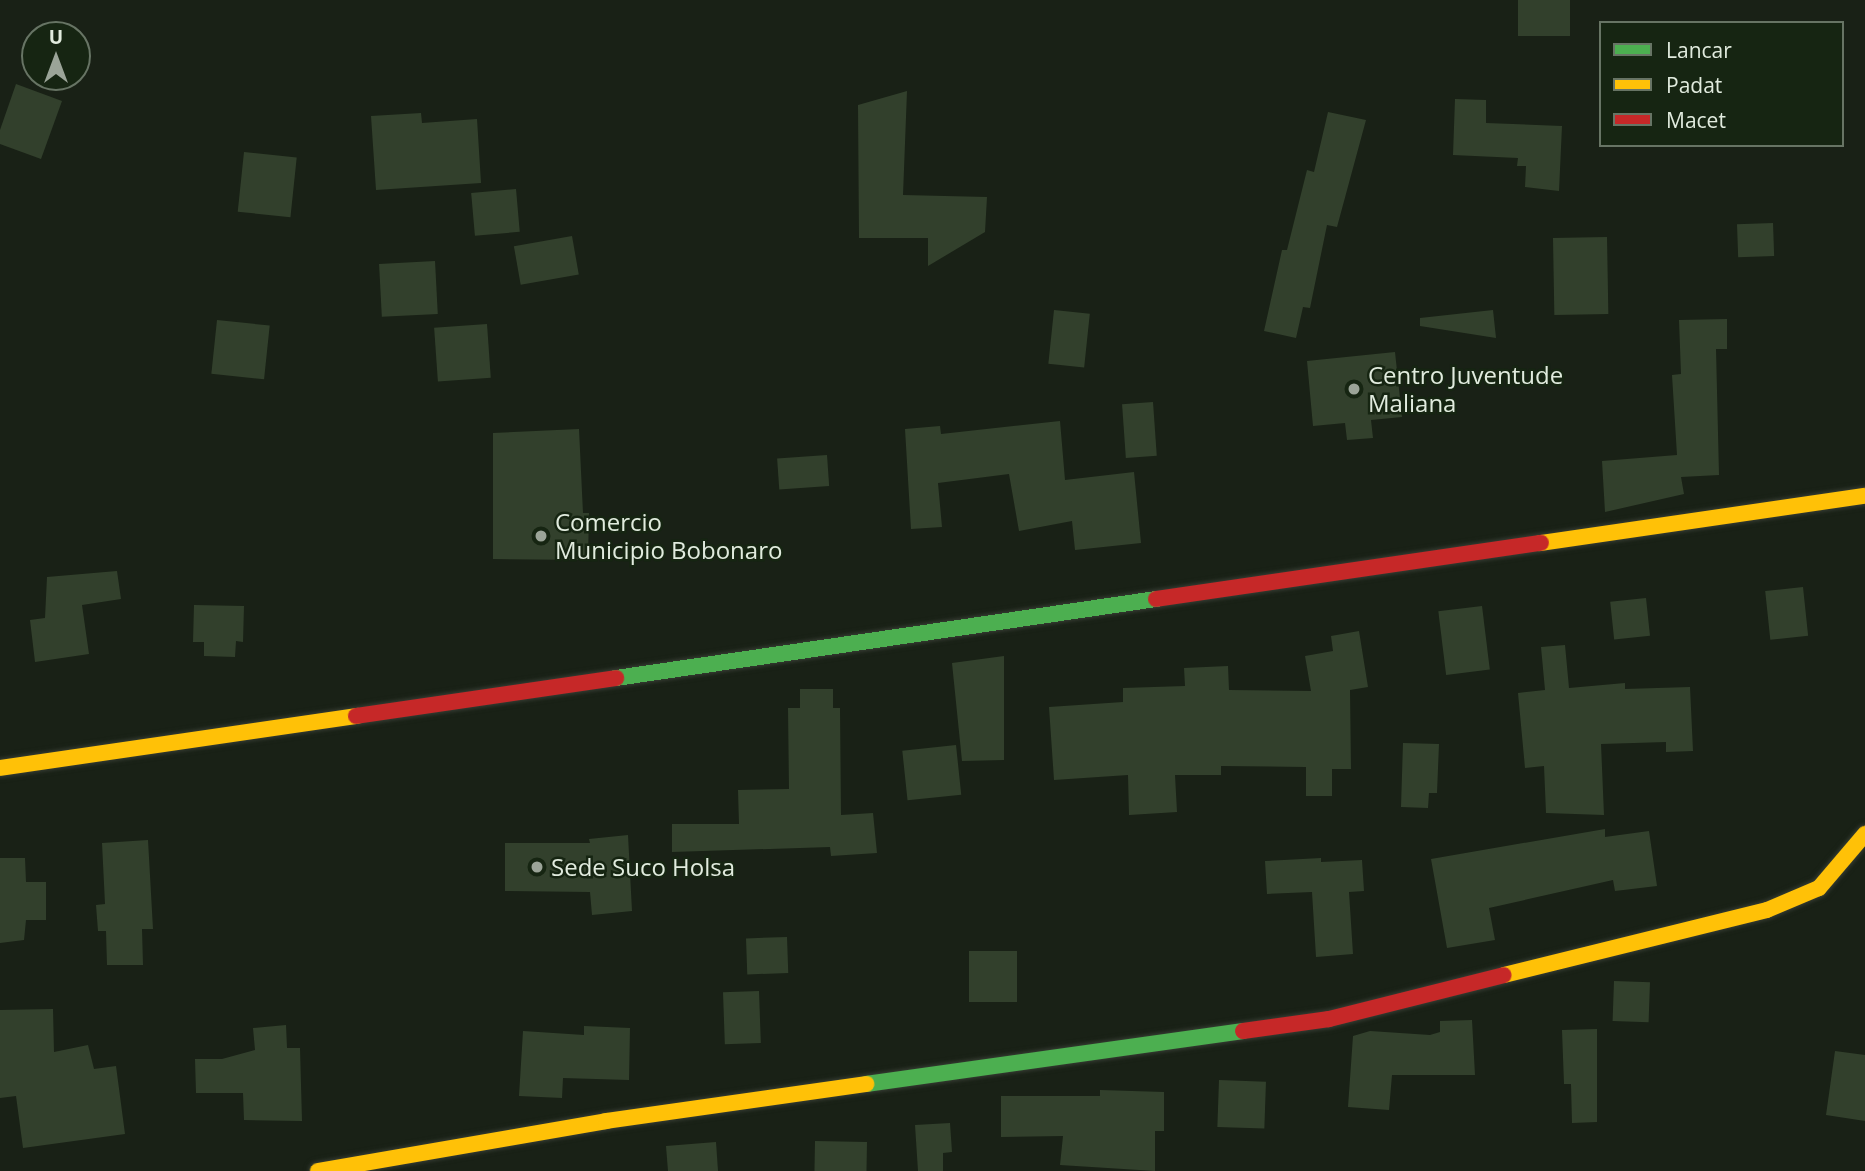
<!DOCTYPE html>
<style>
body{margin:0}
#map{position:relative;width:1865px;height:1171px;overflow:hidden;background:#192116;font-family:"Open Sans",sans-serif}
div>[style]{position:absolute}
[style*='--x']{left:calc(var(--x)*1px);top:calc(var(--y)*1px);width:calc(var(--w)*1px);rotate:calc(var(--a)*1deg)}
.building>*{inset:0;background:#32402c;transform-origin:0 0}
.roads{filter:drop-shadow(0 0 2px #363c33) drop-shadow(0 0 2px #363c33)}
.fast>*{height:16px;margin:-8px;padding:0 8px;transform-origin:8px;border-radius:8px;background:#4caf50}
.slow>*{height:16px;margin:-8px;padding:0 8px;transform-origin:8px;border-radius:8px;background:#ffc107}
.jam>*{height:16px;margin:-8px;padding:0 8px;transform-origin:8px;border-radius:8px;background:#c62828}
.dots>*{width:19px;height:19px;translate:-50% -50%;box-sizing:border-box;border:4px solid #162512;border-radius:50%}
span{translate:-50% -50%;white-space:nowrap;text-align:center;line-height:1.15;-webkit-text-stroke:5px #162512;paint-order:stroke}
.poi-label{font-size:24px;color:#e1ebde}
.left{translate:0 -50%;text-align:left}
.legend{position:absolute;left:1599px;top:21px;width:245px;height:126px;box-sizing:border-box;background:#162512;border:2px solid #677464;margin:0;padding:9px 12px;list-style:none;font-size:21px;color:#e1ebde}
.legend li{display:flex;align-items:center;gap:14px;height:35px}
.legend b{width:35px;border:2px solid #677464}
.north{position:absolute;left:21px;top:21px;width:70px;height:70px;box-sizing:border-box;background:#162512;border:2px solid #677464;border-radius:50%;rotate:0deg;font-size:19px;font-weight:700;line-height:28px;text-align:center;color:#e1ebde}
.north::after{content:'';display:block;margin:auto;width:24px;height:32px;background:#9ba498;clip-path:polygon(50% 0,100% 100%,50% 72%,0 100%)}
</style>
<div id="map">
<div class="building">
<i style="left:1518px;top:0;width:52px;height:36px"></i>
<i style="clip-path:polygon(16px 84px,62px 101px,41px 159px,0 144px,0 130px)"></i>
<i style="clip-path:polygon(907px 91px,903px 195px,987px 197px,985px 232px,928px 266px,928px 238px,859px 238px,858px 105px)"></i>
<i style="clip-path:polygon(1455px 99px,1486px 100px,1486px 123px,1562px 126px,1559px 191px,1525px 187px,1526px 166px,1517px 166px,1518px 158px,1453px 155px)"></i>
<i style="clip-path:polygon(1328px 112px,1366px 120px,1337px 227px,1327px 225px,1310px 308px,1303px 307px,1296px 338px,1264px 331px,1282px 250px,1287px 250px,1307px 170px,1314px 172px)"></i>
<i style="clip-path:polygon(421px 113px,422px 123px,477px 119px,481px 183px,376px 190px,371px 116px)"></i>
<i style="left:244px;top:152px;width:53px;height:60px;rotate:6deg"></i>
<i style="left:516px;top:189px;width:43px;height:45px;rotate:85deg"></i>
<i style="left:1773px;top:223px;width:33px;height:36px;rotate:88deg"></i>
<i style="left:572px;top:236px;width:39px;height:59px;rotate:80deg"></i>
<i style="left:1607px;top:237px;width:77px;height:54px;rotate:89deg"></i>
<i style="left:435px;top:261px;width:53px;height:56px;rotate:87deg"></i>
<i style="left:1054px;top:310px;width:36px;height:54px;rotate:6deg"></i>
<i style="clip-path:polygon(1493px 310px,1496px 338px,1420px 326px,1420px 318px)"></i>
<i style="clip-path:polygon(1727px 319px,1727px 349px,1716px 349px,1719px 475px,1681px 477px,1684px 494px,1605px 512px,1602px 461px,1677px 455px,1672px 375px,1681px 374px,1679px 320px)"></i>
<i style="left:217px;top:320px;width:53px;height:54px;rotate:6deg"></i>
<i style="left:487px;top:324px;width:54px;height:53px;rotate:86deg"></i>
<i style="clip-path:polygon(1395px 352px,1402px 417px,1371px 420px,1373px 438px,1347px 440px,1345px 423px,1313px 426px,1307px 361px)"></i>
<i style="left:1153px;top:402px;width:54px;height:31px;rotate:86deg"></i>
<i style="clip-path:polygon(1060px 421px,1065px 480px,1134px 472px,1141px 543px,1075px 550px,1072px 521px,1019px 531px,1009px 474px,938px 483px,942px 527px,911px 529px,905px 429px,940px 426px,941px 434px)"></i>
<i style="clip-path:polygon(579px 429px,583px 513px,589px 513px,588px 560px,493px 559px,493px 433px)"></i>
<i style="left:827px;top:455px;width:31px;height:50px;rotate:86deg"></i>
<i style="clip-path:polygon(117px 571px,121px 599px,82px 605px,89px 654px,35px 662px,30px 620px,45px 618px,47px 577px)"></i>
<i style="left:1803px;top:587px;width:49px;height:38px;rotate:84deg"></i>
<i style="left:1646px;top:598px;width:38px;height:36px;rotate:84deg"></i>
<i style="clip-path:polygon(194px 605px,244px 606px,243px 642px,236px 641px,235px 657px,204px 656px,204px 642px,193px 642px)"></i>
<i style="left:1482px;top:606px;width:64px;height:44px;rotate:83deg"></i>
<i style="clip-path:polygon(1359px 631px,1368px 687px,1350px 690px,1351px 769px,1332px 769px,1332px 796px,1306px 796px,1306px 767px,1221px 766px,1221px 775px,1175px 775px,1177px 812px,1129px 815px,1128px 775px,1054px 780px,1049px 707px,1123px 702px,1123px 688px,1185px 686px,1184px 668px,1228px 666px,1229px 690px,1311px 691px,1305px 656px,1333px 651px,1331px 636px)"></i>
<i style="clip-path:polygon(1565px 645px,1569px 688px,1625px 683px,1625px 689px,1690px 687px,1693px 751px,1666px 752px,1666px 742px,1601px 744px,1604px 815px,1546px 813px,1544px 766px,1525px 768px,1518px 693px,1545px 690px,1541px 647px)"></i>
<i style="clip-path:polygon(1004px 656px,1004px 760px,962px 761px,952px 663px)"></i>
<i style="clip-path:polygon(800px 689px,833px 689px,833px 708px,840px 708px,841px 815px,873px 813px,877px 853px,831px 856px,830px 847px,672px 852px,672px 824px,739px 824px,738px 790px,789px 789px,788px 708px,800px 708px)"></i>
<i style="clip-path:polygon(1403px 743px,1439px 744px,1437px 793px,1429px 793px,1428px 808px,1401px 807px)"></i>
<i style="left:956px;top:745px;width:50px;height:54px;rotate:84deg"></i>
<i style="clip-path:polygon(1605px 829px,1605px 837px,1649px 831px,1657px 886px,1615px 891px,1613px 880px,1489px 908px,1495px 940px,1447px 948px,1431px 859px)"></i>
<i style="clip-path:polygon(628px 835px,632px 911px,592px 915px,590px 892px,505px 891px,505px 843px,590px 843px,589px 839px)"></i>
<i style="clip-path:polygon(148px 840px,153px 929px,142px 929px,143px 965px,107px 965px,106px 931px,98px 931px,96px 905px,105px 904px,102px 843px)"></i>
<i style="clip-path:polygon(0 858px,25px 858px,26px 882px,46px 882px,46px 920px,26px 920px,24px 940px,0 943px)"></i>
<i style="clip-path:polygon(1321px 858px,1321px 862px,1362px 860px,1364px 891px,1349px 892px,1353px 954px,1316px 957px,1312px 892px,1267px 894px,1265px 861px)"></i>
<i style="left:787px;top:937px;width:36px;height:41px;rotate:88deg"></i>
<i style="left:969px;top:951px;width:48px;height:51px"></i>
<i style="left:1614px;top:981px;width:36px;height:40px;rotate:2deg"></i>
<i style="left:759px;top:991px;width:52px;height:36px;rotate:88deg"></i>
<i style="clip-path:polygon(53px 1009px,54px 1052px,88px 1045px,94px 1069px,116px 1066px,125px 1134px,23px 1148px,16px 1096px,0 1098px,0 1010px)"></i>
<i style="clip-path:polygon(1472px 1020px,1475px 1075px,1392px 1075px,1389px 1110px,1348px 1107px,1353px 1036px,1370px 1031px,1430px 1035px,1440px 1032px,1440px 1021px)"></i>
<i style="clip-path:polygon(286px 1025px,287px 1048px,300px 1048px,302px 1121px,244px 1120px,243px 1093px,196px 1093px,195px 1059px,222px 1059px,255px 1050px,253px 1028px)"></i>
<i style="clip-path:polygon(584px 1026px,630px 1028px,629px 1080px,563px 1078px,562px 1098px,519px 1096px,523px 1031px,584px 1035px)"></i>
<i style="clip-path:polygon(1597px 1029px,1597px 1122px,1572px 1123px,1571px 1084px,1564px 1084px,1562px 1030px)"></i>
<i style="clip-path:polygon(1835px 1051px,1865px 1055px,1865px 1121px,1826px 1115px)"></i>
<i style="left:1219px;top:1080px;width:47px;height:47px;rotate:2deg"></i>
<i style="clip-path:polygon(1100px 1090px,1164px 1092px,1164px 1131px,1155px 1131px,1155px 1171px,1060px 1165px,1063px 1136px,1001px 1137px,1001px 1096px,1100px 1096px)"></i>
<i style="clip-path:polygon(950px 1123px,952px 1152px,943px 1153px,943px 1171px,918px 1171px,915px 1125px)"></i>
<i style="left:815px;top:1141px;width:52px;height:30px;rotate:1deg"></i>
<i style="clip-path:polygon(716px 1142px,718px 1171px,668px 1171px,666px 1146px)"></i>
</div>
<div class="roads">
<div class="fast">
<i style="--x:616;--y:678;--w:546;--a:-8.32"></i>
<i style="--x:866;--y:1084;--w:381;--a:-8"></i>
</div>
<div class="slow">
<i style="--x:1541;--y:543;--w:327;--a:-8.3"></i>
<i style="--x:0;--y:768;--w:360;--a:-8.3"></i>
<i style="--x:1504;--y:975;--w:271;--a:-13.9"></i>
<i style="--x:1767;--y:910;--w:56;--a:-22.9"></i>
<i style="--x:1819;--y:888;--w:71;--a:-49.6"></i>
<i style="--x:318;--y:1171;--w:292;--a:-9.8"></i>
<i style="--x:606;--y:1121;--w:263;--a:-8.1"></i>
</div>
<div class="jam">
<i style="--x:1156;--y:599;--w:389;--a:-8.3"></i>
<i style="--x:356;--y:716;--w:263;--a:-8.3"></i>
<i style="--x:1243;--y:1031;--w:87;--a:-7.9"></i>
<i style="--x:1329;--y:1019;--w:180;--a:-14.1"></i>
</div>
</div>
<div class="dots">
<i style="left:1354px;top:389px;background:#9ba498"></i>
<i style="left:541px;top:536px;background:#9ba498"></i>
<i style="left:537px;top:867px;background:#9ba498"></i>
</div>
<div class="poi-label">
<span class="left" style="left:1368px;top:389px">Centro Juventude<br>Maliana</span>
<span class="left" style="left:555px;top:536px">Comercio<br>Municipio Bobonaro</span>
<span class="left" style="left:551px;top:867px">Sede Suco Holsa</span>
</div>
<ul class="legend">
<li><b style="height:9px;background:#4caf50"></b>Lancar</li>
<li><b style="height:9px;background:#ffc107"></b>Padat</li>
<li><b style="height:9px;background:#c62828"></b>Macet</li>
</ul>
<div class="north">U</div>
</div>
